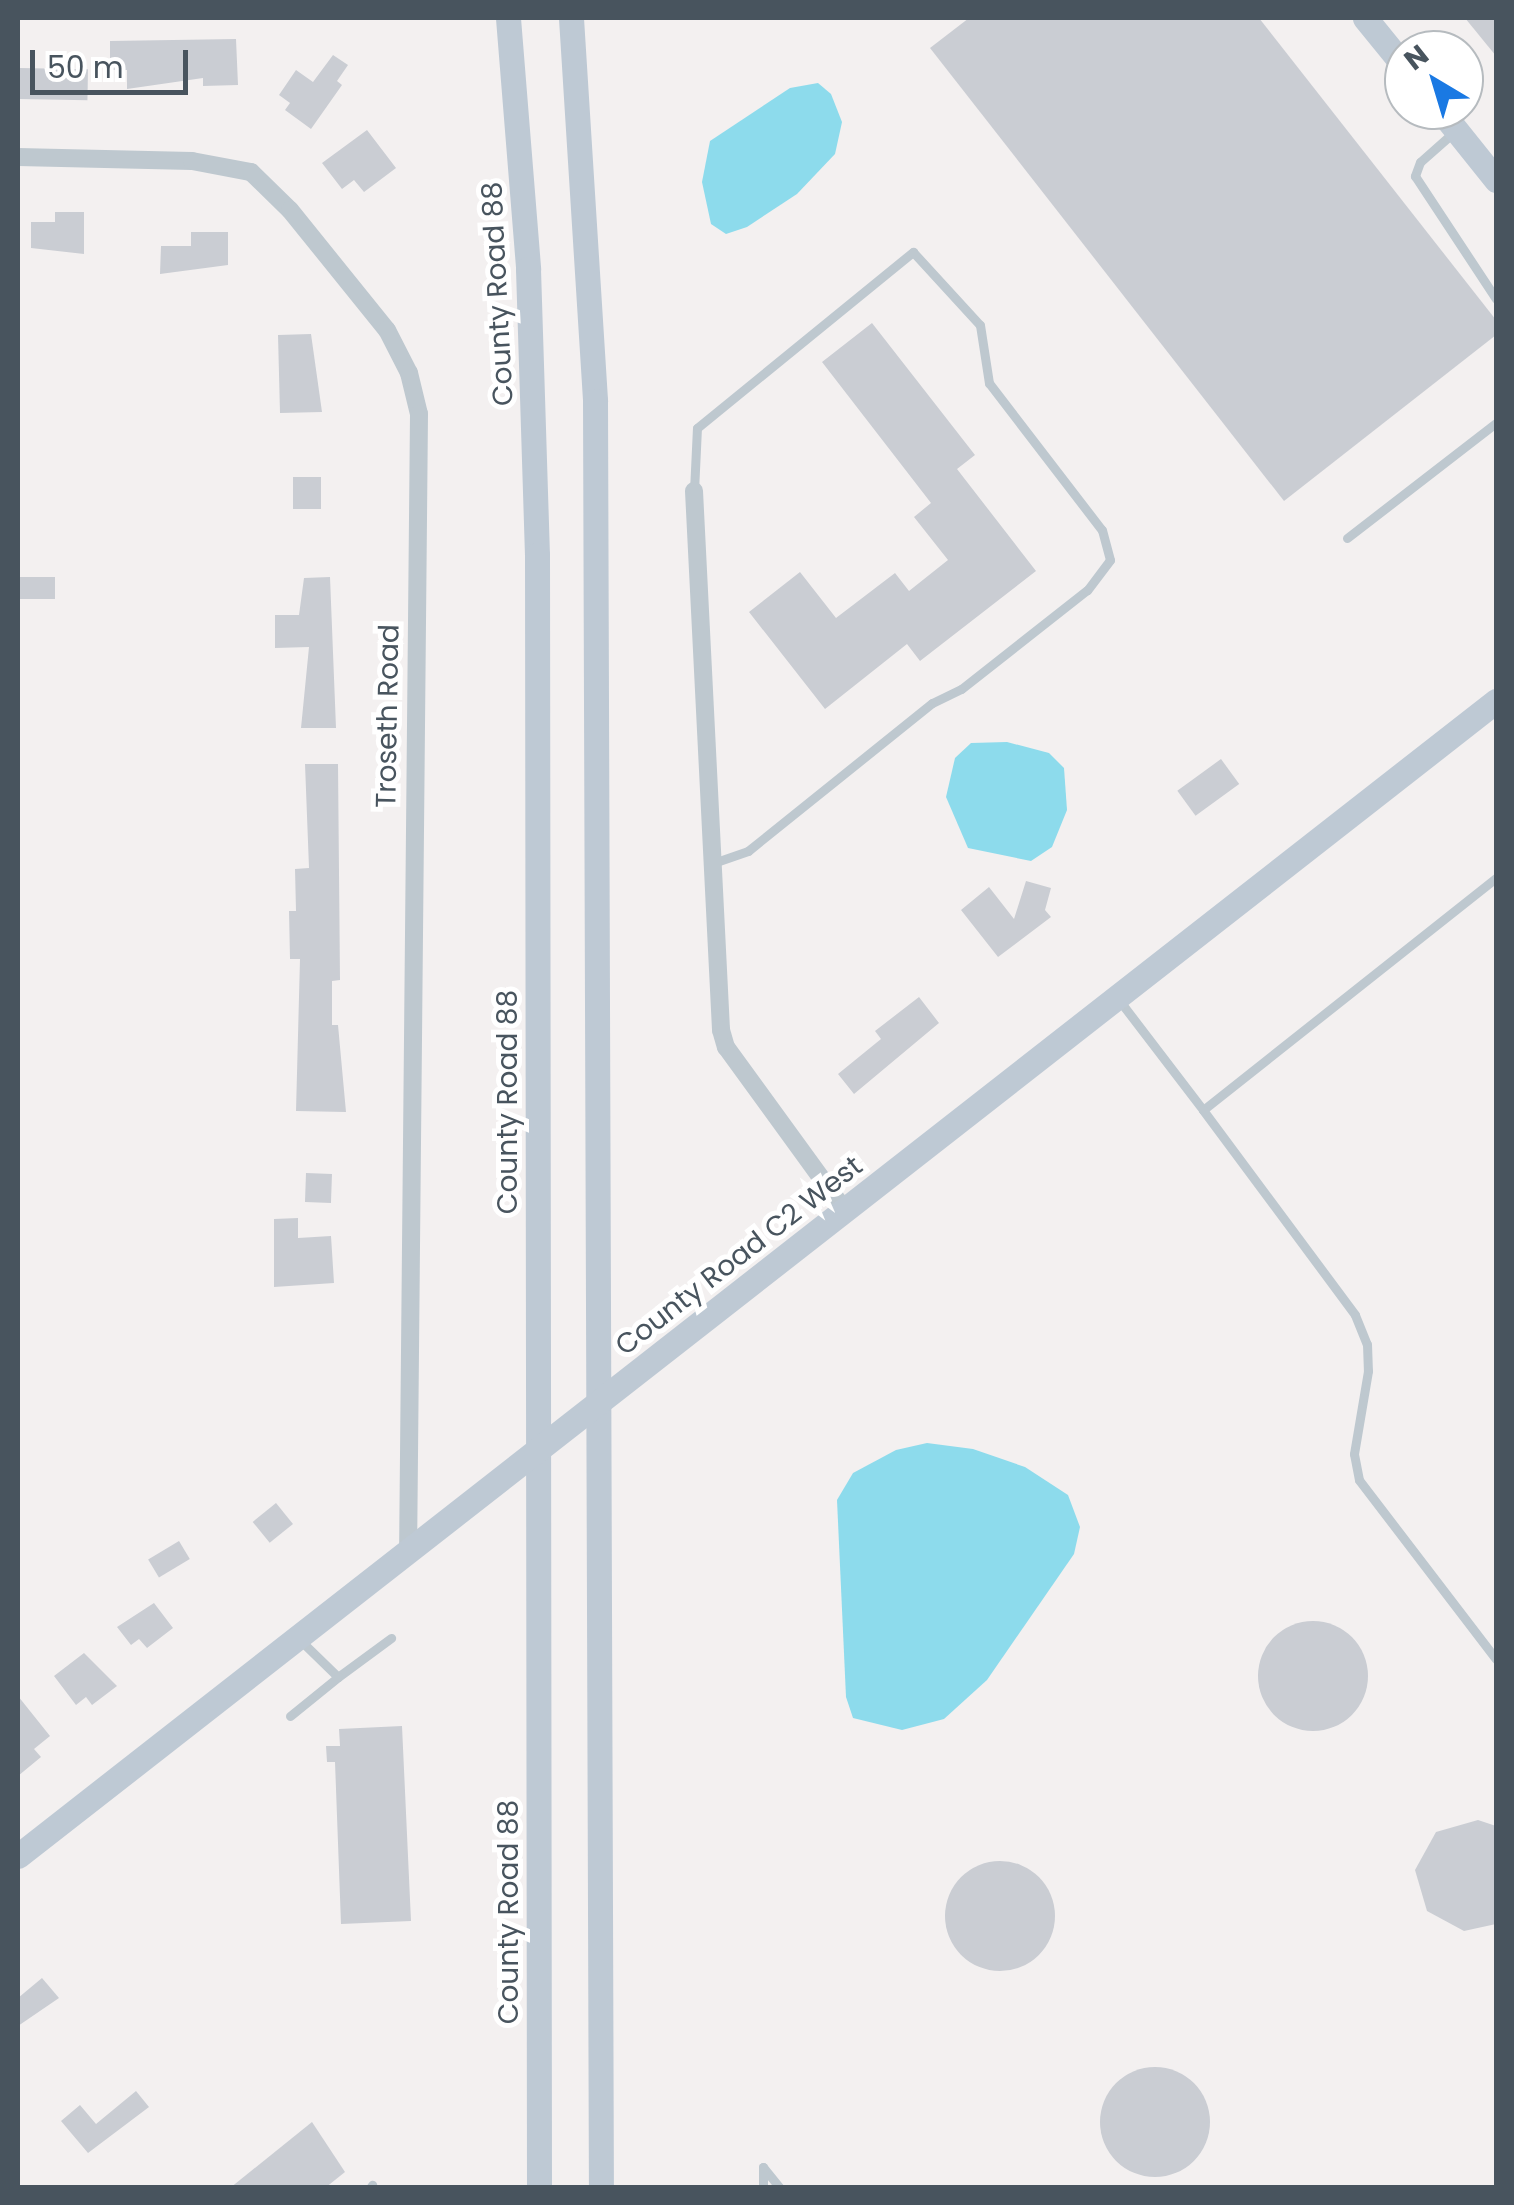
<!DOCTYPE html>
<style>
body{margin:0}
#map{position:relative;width:1514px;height:2205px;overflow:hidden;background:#f3f0f0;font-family:Poppins,sans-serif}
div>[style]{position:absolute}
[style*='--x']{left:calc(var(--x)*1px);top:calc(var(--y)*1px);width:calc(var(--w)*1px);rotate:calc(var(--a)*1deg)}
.water>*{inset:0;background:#8ddbec}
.building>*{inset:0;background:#cacdd3;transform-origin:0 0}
.round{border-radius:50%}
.lane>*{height:9px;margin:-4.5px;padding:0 4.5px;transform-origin:4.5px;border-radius:4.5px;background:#bec8cf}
.street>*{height:18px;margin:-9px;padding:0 9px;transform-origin:9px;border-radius:9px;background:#bec8cf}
.secondary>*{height:25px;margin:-12.5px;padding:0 12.5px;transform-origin:12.5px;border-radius:12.5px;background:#bec9d4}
span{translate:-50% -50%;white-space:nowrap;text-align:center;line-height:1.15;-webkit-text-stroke:10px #fff;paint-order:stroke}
.street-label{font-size:28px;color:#48545e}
.frame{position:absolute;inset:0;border:20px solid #48545e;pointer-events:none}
.north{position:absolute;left:1384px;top:30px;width:100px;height:100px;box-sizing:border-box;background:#fff;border:2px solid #b6bbbf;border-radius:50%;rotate:322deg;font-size:28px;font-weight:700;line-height:40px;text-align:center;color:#48545e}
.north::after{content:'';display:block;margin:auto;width:35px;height:45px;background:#1a79e3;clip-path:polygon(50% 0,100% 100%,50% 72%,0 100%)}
.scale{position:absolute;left:30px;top:50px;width:158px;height:45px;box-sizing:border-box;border:5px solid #48545e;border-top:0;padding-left:12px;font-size:30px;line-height:35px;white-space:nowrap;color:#48545e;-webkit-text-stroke:8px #fff;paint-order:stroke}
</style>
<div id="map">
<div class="water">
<i style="clip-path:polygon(818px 83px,831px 94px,842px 122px,835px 154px,797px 194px,747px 227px,726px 234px,711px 224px,702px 182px,710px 141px,790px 88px)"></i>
<i style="clip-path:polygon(1007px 742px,1049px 753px,1064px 768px,1067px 810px,1052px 847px,1031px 861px,968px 848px,946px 797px,955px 758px,971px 743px)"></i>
<i style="clip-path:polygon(927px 1443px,973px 1449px,1025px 1467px,1068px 1495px,1080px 1527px,1074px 1554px,987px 1680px,944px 1719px,902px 1730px,853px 1718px,846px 1697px,837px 1500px,853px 1473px,896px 1450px)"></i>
</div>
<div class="building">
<i style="clip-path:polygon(969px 18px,1259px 18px,1496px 320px,1496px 335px,1284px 501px,930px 48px)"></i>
<i style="clip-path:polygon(1465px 18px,1496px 18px,1496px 56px)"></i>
<i style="clip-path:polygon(236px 39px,238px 85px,203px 86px,203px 78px,127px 89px,127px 70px,110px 70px,110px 41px)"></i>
<i style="clip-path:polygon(333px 55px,348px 65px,337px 81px,342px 85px,311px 129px,285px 110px,290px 103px,279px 95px,296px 70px,313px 82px)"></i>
<i style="left:20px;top:68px;width:68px;height:31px;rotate:1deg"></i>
<i style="clip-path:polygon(367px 130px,396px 168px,364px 192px,354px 180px,342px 189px,322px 163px)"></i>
<i style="clip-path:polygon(55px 212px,84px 212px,84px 254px,31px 248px,31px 222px,55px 222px)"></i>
<i style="clip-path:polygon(191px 232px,228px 232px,228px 265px,160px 274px,161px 246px,191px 246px)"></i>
<i style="clip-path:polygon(872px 323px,975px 455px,957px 469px,1036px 571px,920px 661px,907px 644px,825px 709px,749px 612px,800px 572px,836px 618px,895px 573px,909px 591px,948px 560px,914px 517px,931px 503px,822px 362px)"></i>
<i style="clip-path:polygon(311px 334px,322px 412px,280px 413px,278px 335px)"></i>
<i style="left:293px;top:477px;width:28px;height:32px"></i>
<i style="left:18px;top:577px;width:37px;height:22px"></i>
<i style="clip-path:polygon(330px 577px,336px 728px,301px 728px,309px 647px,275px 648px,275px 615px,299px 615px,304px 578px)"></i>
<i style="left:1221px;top:759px;width:31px;height:54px;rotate:54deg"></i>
<i style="clip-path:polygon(305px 764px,338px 764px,340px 980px,332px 981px,332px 1025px,338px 1025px,346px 1112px,296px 1111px,300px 959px,290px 959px,289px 911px,296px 911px,295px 869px,309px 868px)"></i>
<i style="clip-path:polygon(1026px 881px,1051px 888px,1045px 910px,1051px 917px,998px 957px,961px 910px,989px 887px,1014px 919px)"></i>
<i style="clip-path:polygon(919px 997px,939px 1023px,854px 1094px,838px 1074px,881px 1039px,875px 1031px)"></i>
<i style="left:306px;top:1173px;width:26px;height:29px;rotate:2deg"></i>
<i style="clip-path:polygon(298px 1218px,298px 1238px,331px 1236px,334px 1283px,274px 1287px,274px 1219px)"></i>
<i style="left:276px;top:1503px;width:27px;height:30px;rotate:51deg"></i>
<i style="left:179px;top:1541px;width:21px;height:36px;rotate:59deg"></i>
<i style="clip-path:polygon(154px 1603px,173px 1628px,147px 1648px,139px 1639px,131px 1645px,117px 1627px)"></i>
<i class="round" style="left:1258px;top:1621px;width:110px;height:110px"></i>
<i style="clip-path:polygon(84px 1653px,117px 1686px,92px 1705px,86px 1697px,76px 1705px,54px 1676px)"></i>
<i style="clip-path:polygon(18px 1696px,50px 1736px,34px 1749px,41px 1757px,18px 1776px)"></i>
<i style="clip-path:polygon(402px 1726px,411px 1921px,341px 1924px,335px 1762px,327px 1762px,326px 1746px,340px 1746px,339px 1729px)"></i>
<i style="clip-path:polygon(1478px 1820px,1496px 1826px,1496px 1924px,1464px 1931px,1427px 1911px,1415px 1870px,1436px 1832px)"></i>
<i class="round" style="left:945px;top:1861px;width:110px;height:110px"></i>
<i style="clip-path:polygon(42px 1978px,59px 1998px,18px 2026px,18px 1998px)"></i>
<i class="round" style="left:1100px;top:2067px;width:110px;height:110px"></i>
<i style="clip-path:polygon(136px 2091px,149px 2107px,88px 2153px,61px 2121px,80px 2105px,96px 2124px)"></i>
<i style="clip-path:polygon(312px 2122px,345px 2172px,325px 2188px,230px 2188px)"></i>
</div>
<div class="lane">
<i style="--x:1454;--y:132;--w:45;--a:138.6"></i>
<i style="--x:1420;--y:162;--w:15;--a:110"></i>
<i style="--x:1415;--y:176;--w:147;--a:56.6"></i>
<i style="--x:694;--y:491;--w:63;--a:-87.3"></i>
<i style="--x:697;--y:428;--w:279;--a:-39.2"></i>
<i style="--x:913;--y:252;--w:99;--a:47.5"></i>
<i style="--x:980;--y:325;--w:59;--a:81.2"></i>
<i style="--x:989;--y:383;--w:185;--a:52.5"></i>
<i style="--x:1102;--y:530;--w:31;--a:75"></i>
<i style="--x:1110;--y:560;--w:38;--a:127"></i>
<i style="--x:1087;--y:590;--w:160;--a:141.8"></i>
<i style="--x:961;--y:689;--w:32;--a:154"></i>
<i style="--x:932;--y:703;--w:236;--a:141.2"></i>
<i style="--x:748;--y:851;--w:39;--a:161"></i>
<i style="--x:1347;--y:538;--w:188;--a:-37.7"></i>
<i style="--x:1119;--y:1000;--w:138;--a:52.6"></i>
<i style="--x:1203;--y:1110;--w:374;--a:-38.4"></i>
<i style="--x:1203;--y:1110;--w:255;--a:53.4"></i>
<i style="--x:1355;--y:1315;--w:31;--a:68"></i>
<i style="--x:1367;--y:1344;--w:27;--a:88"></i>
<i style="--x:1368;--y:1371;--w:84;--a:99.6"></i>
<i style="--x:1354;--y:1454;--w:26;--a:79"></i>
<i style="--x:1359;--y:1480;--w:225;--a:52.6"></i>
<i style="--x:300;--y:1640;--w:53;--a:44.2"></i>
<i style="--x:338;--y:1677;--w:66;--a:-36.3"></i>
<i style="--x:290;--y:1716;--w:62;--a:-39.1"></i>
<i style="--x:763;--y:2167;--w:27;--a:51"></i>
<i style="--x:763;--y:2167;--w:21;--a:90"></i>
<i style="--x:370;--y:2188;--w:4;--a:-56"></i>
</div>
<div class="street">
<i style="--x:18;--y:157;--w:174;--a:1.3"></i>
<i style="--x:192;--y:161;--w:60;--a:10.6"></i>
<i style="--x:251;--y:172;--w:54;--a:44.3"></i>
<i style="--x:290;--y:210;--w:154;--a:51.1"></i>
<i style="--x:387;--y:330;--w:48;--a:62.9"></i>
<i style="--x:409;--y:373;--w:42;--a:76.3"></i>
<i style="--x:419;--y:414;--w:1139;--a:90.55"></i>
<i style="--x:694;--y:491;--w:540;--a:87.13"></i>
<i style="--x:721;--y:1030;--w:18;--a:74"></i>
<i style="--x:726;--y:1047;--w:203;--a:54"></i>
</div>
<div class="secondary">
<i style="--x:508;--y:18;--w:252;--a:85.4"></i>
<i style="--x:528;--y:269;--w:286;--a:88.2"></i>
<i style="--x:537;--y:555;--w:1633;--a:89.93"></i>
<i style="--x:571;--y:18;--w:384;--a:86.4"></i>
<i style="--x:595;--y:401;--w:1787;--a:89.81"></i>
<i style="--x:1365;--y:18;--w:62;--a:50.9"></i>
<i style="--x:1440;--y:110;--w:90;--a:51.3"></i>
<i style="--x:18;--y:1856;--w:1876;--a:-38.01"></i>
</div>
<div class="street-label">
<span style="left:498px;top:294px;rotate:-93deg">County Road 88</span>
<span style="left:388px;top:716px;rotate:-89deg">Troseth Road</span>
<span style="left:508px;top:1102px;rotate:-90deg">County Road 88</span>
<span style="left:739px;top:1256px;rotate:-38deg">County Road C2 West</span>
<span style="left:509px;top:1912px;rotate:-90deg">County Road 88</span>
</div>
<div class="frame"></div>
<div class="north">N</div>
<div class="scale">50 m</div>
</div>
